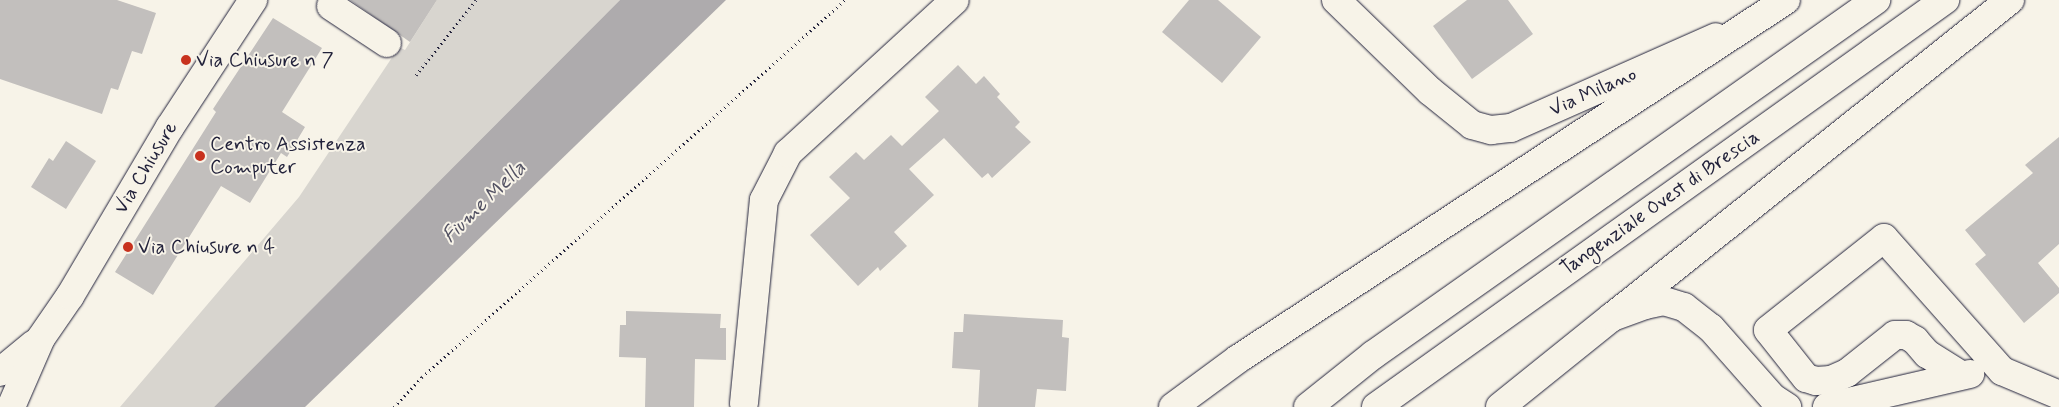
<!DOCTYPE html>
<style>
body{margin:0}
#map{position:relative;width:2059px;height:407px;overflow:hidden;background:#f7f3e8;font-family:Mynerve,sans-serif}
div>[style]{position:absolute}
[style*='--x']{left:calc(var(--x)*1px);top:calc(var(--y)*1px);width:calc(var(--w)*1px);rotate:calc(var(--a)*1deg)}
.green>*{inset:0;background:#d8d5cf}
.water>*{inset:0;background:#aeabad}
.building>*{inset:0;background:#c2bfbd}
.path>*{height:3px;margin-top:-1.5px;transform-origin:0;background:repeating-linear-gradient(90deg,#22223b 0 1px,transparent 0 5px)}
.roads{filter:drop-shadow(0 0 1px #22223b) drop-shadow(0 0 1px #22223b)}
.minor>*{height:28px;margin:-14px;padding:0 14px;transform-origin:14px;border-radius:14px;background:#f7f3e8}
.highway>*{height:28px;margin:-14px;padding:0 14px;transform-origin:14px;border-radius:14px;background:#f7f3e8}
.dots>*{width:14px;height:14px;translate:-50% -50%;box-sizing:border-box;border:2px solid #f7f3e8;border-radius:50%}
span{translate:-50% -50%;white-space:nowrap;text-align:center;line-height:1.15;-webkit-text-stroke:4px #f7f3e8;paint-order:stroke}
.poi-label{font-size:20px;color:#22223b}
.left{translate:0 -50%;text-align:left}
.street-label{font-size:20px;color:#22223b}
.water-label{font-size:21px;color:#535263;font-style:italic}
</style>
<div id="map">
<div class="green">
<i style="clip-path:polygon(437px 0,620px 0,214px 407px,120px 407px,299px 197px,399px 47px,405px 50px)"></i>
</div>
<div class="water">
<i style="clip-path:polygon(620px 0,726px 0,305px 407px,214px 407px)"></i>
</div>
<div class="building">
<i style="clip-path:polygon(0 0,117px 0,156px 13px,142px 54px,132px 51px,118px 90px,111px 88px,102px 114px,0 79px)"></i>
<i style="clip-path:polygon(350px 0,437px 0,410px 42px)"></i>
<i style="clip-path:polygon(1189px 0,1218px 0,1261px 37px,1222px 83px,1162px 32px)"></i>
<i style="clip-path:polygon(1467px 0,1508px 0,1533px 34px,1472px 79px,1433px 26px)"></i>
<i style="clip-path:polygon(273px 18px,322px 48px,282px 112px,305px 127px,287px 157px,281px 153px,250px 203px,221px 186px,153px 295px,115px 272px,216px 112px,213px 109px)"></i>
<i style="clip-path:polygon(958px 65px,976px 84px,984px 76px,1000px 94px,997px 97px,1020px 122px,1015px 127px,1031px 142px,992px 178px,988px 173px,982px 178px,944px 138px,909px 169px,934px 195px,894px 232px,907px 246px,880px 271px,878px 267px,858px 286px,810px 235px,850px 198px,829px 177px,856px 152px,864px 160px,891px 135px,902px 146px,939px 111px,925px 97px)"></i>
<i style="clip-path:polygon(2059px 137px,2059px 244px,2038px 263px,2059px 288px,2059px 293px,2024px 323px,1975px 264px,1986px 255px,1965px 230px,2033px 173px,2025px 165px)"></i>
<i style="clip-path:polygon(66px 141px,96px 161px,66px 209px,31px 187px,49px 158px,53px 161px)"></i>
<i style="clip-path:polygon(626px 311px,721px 314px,720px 328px,726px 328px,726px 360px,695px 359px,694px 407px,645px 407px,646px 358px,619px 357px,620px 325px,626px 325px)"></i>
<i style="clip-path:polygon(964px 314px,1063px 320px,1062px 337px,1069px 338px,1066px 391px,1037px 389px,1035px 407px,978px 407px,980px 370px,952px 368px,954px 332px,963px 332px)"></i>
</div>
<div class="path">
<i style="--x:416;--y:75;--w:96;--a:-51.3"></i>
<i style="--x:394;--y:407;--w:41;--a:-47"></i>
<i style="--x:422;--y:377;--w:567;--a:-41.71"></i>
</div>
<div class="roads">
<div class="minor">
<i style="--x:1336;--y:0;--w:131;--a:44.1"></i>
<i style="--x:1430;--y:91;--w:54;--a:39"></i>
<i style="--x:1472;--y:125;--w:20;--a:15"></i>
<i style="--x:1491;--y:130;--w:20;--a:-6"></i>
<i style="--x:1511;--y:128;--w:224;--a:-23.9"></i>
<i style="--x:331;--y:6;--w:67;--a:33.5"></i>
<i style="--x:0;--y:372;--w:44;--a:-39.5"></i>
<i style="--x:1961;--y:375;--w:40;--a:-148"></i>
<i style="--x:1927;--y:354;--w:18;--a:-131"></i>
<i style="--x:1915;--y:340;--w:10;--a:-151"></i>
<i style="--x:1906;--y:335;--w:11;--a:180"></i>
<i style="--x:1895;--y:335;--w:61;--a:141.6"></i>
<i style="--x:1847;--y:373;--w:17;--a:156"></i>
<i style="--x:1831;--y:380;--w:15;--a:176"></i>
<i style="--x:1816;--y:381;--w:10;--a:-163"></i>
<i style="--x:1806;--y:378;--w:61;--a:-128.4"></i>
<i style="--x:1768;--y:330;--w:148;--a:-38.4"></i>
<i style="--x:1884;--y:238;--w:178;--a:48.4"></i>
<i style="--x:2002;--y:371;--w:62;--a:22.8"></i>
<i style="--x:744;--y:403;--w:204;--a:-84.4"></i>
<i style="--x:764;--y:200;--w:53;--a:-62.9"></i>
<i style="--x:788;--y:153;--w:226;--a:-42.5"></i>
<i style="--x:11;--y:407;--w:75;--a:-66.5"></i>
<i style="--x:41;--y:338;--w:51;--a:-55.4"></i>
<i style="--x:70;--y:296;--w:196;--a:-59.4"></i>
<i style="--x:170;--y:127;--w:152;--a:-56.8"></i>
<i style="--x:1500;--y:407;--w:144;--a:-38.8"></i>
<i style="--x:1612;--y:317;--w:35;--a:-20"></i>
<i style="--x:1645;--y:305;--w:19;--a:-12"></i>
<i style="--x:1664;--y:301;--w:21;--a:17"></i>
<i style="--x:1684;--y:307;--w:34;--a:38"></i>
<i style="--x:1711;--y:328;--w:94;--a:48.5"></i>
<i style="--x:1773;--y:398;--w:17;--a:33"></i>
<i style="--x:1827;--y:407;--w:147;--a:-13"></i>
</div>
<div class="highway">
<i style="--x:1612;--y:317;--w:509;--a:-38.54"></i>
<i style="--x:1173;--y:407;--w:81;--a:-36.4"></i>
<i style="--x:1238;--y:359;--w:655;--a:-33.23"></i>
<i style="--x:1308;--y:407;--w:83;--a:-38.7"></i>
<i style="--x:1373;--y:355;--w:616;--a:-35.21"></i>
<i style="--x:1376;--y:407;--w:700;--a:-35.58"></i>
</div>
</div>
<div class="dots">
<i style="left:186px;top:60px;background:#c8321e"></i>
<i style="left:200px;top:156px;background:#c8321e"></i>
<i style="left:128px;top:247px;background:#c8321e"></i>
</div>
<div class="poi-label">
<span class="left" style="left:196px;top:60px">Via Chiusure n 7</span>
<span class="left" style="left:210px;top:156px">Centro Assistenza<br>Computer</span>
<span class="left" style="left:138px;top:247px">Via Chiusure n 4</span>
</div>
<div class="street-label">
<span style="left:1593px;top:92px;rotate:-24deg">Via Milano</span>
<span style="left:146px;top:168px;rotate:-59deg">Via Chiusure</span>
<span style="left:1660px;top:203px;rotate:-35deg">Tangenziale Ovest di Brescia</span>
</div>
<div class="water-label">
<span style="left:484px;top:202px;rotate:-44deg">Fiume Mella</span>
</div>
</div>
